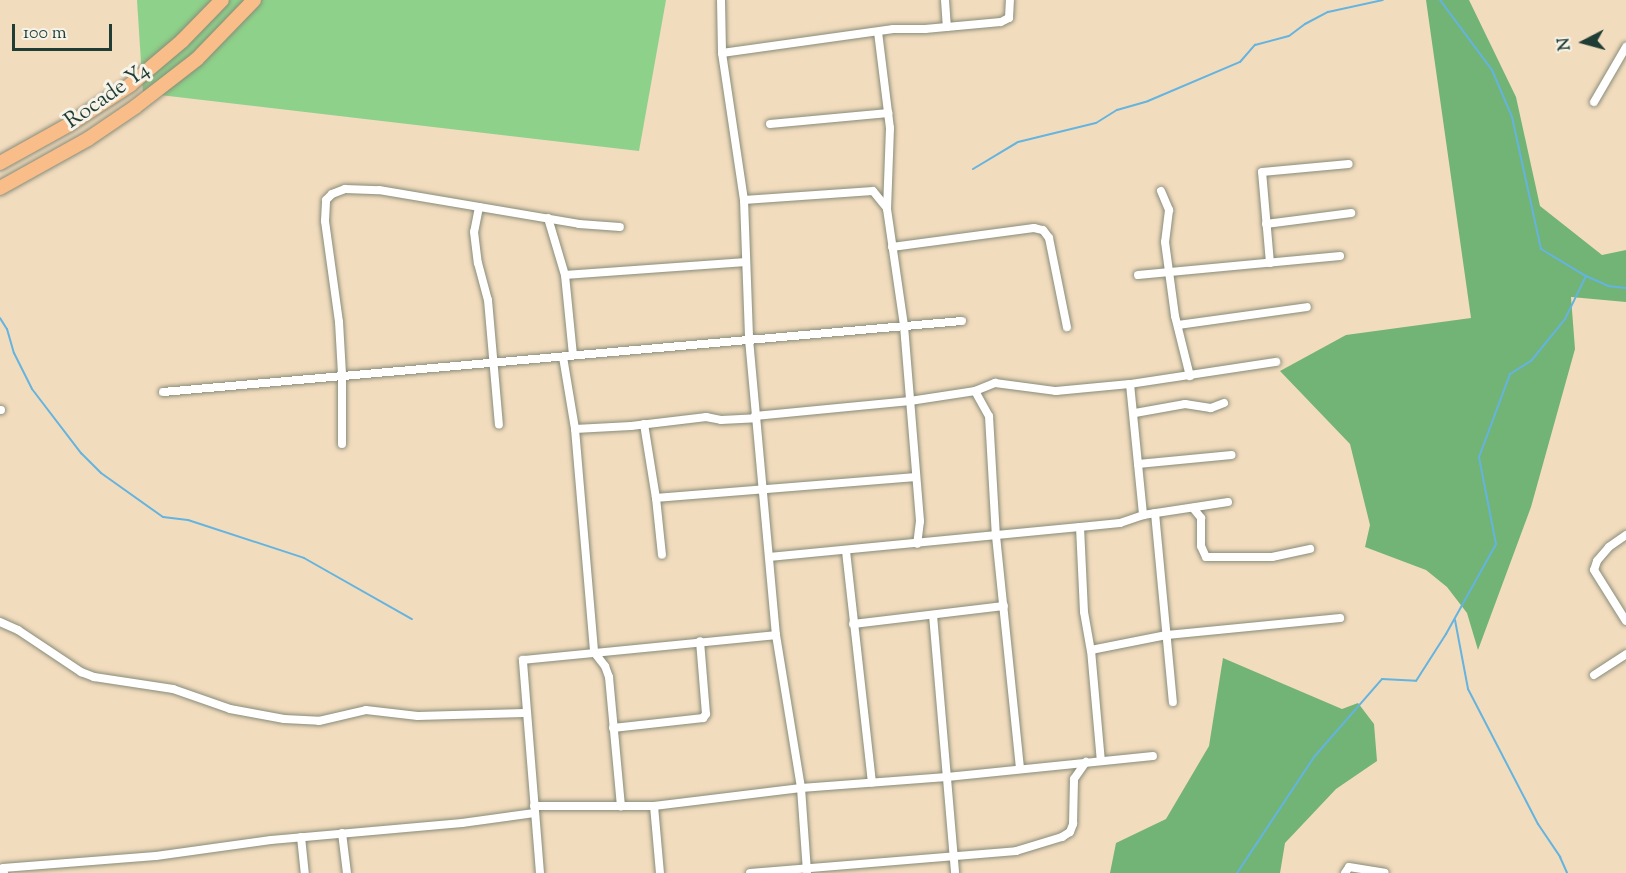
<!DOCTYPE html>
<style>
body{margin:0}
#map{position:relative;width:1626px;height:873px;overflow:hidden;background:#f2dcbe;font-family:"Sorts Mill Goudy",serif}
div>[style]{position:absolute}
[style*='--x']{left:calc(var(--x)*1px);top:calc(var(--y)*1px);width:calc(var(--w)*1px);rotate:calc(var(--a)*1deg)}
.green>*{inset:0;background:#8ed18a}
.forest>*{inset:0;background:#72b376}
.stream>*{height:2px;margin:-1px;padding:0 1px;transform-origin:1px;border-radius:1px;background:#64b4df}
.roads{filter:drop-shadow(0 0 2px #888c79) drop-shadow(0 0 2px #888c79)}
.street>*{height:8px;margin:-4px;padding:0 4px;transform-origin:4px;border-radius:4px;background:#fff}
.highway>*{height:14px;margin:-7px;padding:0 7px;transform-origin:7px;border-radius:7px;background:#f8bd89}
span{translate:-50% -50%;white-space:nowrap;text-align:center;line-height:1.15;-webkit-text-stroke:6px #f7f3e8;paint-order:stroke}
.street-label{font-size:22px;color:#1f3d34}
.north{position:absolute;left:1554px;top:12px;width:60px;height:60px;-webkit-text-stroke:4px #f7f3e8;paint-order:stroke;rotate:264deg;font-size:16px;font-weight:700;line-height:24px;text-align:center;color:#1f3d34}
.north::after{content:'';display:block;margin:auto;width:21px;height:27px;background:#1f3d34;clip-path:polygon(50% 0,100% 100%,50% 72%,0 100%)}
.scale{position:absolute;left:12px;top:24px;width:100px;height:27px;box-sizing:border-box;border:3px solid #1f3d34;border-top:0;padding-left:8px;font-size:18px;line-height:21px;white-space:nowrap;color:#1f3d34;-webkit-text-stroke:4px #f7f3e8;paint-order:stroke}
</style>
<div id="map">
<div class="green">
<i style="clip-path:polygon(137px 0,666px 0,639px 151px,143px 93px)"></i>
</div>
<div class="forest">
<i style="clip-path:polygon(1426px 0,1469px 0,1516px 97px,1540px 206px,1602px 255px,1626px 250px,1626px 302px,1571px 297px,1575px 349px,1531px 507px,1478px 650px,1467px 613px,1447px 587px,1426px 570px,1365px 547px,1370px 525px,1350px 444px,1280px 371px,1346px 335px,1471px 318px)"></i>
<i style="clip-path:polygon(1223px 658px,1342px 709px,1358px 703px,1374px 724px,1377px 761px,1336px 789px,1285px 843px,1280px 873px,1110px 873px,1116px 843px,1166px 819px,1209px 746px)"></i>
</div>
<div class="stream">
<i style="--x:1440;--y:0;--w:87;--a:53.4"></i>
<i style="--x:1492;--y:70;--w:51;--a:66.9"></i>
<i style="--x:1512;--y:117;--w:135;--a:77.6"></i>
<i style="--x:1541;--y:249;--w:52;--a:31"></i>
<i style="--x:1586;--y:276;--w:24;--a:24"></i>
<i style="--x:1608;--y:286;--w:18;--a:6"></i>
<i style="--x:973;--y:169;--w:52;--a:-31"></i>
<i style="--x:1018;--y:142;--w:80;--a:-13.7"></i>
<i style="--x:1096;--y:123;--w:25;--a:-32"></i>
<i style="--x:1117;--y:110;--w:32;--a:-16"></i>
<i style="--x:1148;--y:101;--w:100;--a:-23"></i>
<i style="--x:1240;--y:62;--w:23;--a:-49"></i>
<i style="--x:1255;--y:45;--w:35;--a:-15"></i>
<i style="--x:1289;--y:36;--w:20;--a:-37"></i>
<i style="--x:1305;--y:24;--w:26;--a:-28"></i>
<i style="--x:1328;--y:12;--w:56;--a:-12.3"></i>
<i style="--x:0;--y:318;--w:13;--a:58"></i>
<i style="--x:7;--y:329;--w:25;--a:74"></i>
<i style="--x:14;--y:353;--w:40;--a:63.4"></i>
<i style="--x:32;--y:389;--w:81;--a:52.6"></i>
<i style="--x:81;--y:453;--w:28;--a:45"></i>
<i style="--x:101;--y:473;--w:76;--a:35.4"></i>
<i style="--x:163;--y:517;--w:25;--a:7"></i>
<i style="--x:188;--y:520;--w:122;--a:18.1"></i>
<i style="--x:304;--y:558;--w:124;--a:29.5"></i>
<i style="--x:1455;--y:620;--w:70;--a:79.3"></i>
<i style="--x:1468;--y:689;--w:152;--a:62.6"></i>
<i style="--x:1538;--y:824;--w:40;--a:56"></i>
<i style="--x:1560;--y:857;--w:17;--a:66"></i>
<i style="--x:1237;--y:873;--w:139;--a:-56.4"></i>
<i style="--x:1314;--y:757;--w:103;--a:-48.9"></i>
<i style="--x:1382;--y:679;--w:34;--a:3"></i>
<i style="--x:1416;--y:681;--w:56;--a:-57.4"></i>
<i style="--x:1446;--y:634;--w:103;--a:-60.9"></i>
<i style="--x:1496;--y:544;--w:89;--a:-101.1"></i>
<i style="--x:1479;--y:457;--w:89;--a:-69.5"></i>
<i style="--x:1510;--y:374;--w:25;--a:-32"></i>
<i style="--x:1531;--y:361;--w:54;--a:-51"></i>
<i style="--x:1565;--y:319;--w:48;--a:-64"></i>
</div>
<div class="roads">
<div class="street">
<i style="--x:721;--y:0;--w:53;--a:88.9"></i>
<i style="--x:722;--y:53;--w:149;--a:81.5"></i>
<i style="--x:744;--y:200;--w:139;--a:87.9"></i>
<i style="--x:749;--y:339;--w:297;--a:84.8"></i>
<i style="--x:776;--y:635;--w:155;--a:80.7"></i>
<i style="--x:801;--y:788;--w:146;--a:-4.3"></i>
<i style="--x:947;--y:777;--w:207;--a:-5.8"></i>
<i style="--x:945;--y:0;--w:27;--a:86"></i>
<i style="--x:878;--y:32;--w:97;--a:82.9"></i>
<i style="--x:890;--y:128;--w:81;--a:92.1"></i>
<i style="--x:887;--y:209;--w:118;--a:81.7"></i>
<i style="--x:904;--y:326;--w:196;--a:85.3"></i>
<i style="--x:920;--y:521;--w:23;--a:97"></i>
<i style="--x:722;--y:53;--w:173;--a:-8"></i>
<i style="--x:893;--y:29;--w:32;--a:0"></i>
<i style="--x:925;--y:29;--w:76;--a:-5.3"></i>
<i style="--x:1001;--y:22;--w:9;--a:-27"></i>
<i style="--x:1009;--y:18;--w:18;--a:-87"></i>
<i style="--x:1594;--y:102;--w:64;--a:-59.8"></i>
<i style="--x:770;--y:124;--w:119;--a:-5.3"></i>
<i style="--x:1161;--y:191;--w:21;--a:67"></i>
<i style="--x:1169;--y:210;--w:32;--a:97"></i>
<i style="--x:1165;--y:242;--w:75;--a:82.3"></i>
<i style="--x:1175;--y:316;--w:62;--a:76"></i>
<i style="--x:744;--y:200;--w:129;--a:-4"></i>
<i style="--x:873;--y:191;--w:22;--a:51"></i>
<i style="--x:479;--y:207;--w:25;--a:101"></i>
<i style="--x:474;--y:232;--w:31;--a:83"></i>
<i style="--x:478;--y:263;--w:38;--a:75"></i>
<i style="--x:488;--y:300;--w:125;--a:85"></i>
<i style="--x:548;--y:218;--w:59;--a:73.4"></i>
<i style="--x:565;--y:275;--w:80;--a:84.3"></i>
<i style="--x:1266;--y:224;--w:86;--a:-7.4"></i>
<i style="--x:892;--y:247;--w:143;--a:-7.6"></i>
<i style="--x:1034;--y:228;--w:9;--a:13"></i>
<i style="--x:1043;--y:230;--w:10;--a:53"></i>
<i style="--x:1049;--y:238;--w:91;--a:78.6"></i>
<i style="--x:1270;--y:263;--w:91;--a:-95"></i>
<i style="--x:1262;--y:172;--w:87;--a:-5.3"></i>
<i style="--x:565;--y:275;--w:181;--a:-4.1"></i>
<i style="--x:1138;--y:275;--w:203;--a:-5.4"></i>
<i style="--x:1178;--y:325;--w:130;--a:-7.9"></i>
<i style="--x:563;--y:357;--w:73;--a:80.5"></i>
<i style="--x:575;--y:429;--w:224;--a:85.1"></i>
<i style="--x:594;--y:652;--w:18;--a:52"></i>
<i style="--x:605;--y:666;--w:12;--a:70"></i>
<i style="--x:609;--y:677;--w:130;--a:84.7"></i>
<i style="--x:621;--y:806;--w:33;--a:0"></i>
<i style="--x:654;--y:806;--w:67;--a:84.9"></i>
<i style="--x:1130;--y:384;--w:132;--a:84.3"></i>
<i style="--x:1143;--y:515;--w:86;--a:-8.7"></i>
<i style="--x:975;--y:391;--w:29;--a:61"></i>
<i style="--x:989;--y:416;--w:120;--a:86.7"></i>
<i style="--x:996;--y:536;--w:233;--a:84.1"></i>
<i style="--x:163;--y:392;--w:802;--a:-5.08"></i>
<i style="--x:0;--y:410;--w:1;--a:0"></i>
<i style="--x:1135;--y:413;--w:51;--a:-10.2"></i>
<i style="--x:1185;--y:404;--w:26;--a:9"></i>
<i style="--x:1211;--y:408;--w:14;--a:-21"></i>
<i style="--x:755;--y:416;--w:156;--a:-5.5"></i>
<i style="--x:910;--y:401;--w:66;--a:-8.7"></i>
<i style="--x:975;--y:391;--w:22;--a:-22"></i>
<i style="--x:995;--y:383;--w:62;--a:7.5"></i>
<i style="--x:1056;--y:391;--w:74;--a:-5.4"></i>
<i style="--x:1130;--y:384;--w:148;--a:-8.6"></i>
<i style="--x:644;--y:424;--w:75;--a:80.8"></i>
<i style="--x:656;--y:498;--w:260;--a:-4.6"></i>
<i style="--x:575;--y:429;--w:56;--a:-3.1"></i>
<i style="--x:631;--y:426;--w:76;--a:-6.8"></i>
<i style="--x:706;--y:417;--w:15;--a:11"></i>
<i style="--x:721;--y:420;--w:35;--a:-3"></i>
<i style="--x:342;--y:444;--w:70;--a:-90"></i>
<i style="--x:342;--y:374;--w:52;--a:-93.3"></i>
<i style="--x:339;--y:322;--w:102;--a:-97.9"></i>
<i style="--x:325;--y:221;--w:21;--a:-87"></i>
<i style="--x:326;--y:200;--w:8;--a:-45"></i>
<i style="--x:332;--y:194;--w:14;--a:-21"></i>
<i style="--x:345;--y:189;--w:34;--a:2"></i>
<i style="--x:379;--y:190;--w:203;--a:9.6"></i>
<i style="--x:579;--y:224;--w:41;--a:4.2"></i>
<i style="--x:1138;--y:464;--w:94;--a:-5.5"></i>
<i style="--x:656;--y:498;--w:57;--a:84"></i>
<i style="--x:1193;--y:508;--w:13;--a:51"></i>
<i style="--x:1201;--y:518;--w:28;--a:90"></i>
<i style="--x:1201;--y:546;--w:12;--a:66"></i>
<i style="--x:1206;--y:557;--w:66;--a:0"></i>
<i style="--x:1272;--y:557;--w:39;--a:-12"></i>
<i style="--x:1155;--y:513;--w:190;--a:84.6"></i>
<i style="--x:1080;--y:527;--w:85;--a:87.3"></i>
<i style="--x:1084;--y:612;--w:39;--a:80"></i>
<i style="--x:1091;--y:650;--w:111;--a:84.9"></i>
<i style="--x:1626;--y:535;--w:21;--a:145"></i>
<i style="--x:1609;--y:547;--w:18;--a:131"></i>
<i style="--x:1597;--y:561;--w:9;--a:108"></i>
<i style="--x:1594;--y:570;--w:60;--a:57.9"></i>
<i style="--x:846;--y:551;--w:233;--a:83.6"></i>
<i style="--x:769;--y:557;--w:312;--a:-5.5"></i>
<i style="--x:1080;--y:527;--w:40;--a:-5.7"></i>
<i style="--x:1120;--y:523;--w:24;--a:-19"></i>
<i style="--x:933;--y:615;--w:259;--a:85.1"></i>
<i style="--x:0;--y:622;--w:20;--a:24"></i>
<i style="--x:18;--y:630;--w:76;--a:33.7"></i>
<i style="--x:81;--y:672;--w:14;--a:21"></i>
<i style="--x:94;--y:677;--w:80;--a:8.6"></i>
<i style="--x:173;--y:689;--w:60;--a:19.3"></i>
<i style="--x:230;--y:709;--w:55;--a:10.5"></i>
<i style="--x:284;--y:719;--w:35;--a:3"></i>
<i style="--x:319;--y:721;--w:48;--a:-13.2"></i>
<i style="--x:366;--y:710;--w:52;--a:6.6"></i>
<i style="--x:418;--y:716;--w:107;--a:-1.6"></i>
<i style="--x:853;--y:624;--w:152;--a:-6.8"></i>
<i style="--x:1091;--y:650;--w:77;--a:-11.2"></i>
<i style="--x:1167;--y:635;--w:174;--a:-5.6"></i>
<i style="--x:1594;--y:675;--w:38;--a:-33"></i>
<i style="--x:613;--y:728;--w:91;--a:-6.3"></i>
<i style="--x:703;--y:718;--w:5;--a:-53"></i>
<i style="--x:706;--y:714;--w:73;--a:-94.7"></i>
<i style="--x:534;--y:806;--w:87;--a:0"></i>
<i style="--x:654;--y:806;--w:148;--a:-7"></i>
<i style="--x:801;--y:788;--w:84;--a:85.9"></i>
<i style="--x:342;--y:833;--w:40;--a:82.9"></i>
<i style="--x:301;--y:837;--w:36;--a:84"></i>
<i style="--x:4;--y:873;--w:5;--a:-101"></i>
<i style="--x:3;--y:868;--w:153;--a:-4.5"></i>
<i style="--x:156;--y:856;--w:116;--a:-7.9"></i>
<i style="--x:271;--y:840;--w:192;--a:-5.1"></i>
<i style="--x:462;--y:823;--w:73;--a:-7.9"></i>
<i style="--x:540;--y:873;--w:214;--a:-94.6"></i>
<i style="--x:523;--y:660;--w:254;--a:-5.6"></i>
<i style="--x:750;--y:873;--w:267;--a:-4.7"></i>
<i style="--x:1016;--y:851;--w:48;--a:-16.9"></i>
<i style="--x:1062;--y:837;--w:9;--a:-32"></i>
<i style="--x:1070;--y:832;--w:9;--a:-69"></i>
<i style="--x:1073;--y:824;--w:45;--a:-88.7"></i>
<i style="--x:1074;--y:779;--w:21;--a:-55"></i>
<i style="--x:1345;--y:873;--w:7;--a:-56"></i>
<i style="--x:1349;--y:867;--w:36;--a:9"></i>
</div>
<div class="highway">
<i style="--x:0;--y:163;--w:80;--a:-29.1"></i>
<i style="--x:70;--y:124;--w:72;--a:-33"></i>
<i style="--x:130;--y:85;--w:68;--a:-40.2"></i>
<i style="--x:182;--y:41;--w:57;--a:-45.7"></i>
<i style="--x:0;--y:188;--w:101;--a:-29.1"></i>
<i style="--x:88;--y:139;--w:57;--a:-34.2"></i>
<i style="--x:135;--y:107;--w:78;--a:-37.7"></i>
<i style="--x:197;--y:59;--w:82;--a:-46"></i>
</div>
</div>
<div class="street-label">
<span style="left:108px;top:97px;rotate:-35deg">Rocade Y4</span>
</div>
<div class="north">N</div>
<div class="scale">100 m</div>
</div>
